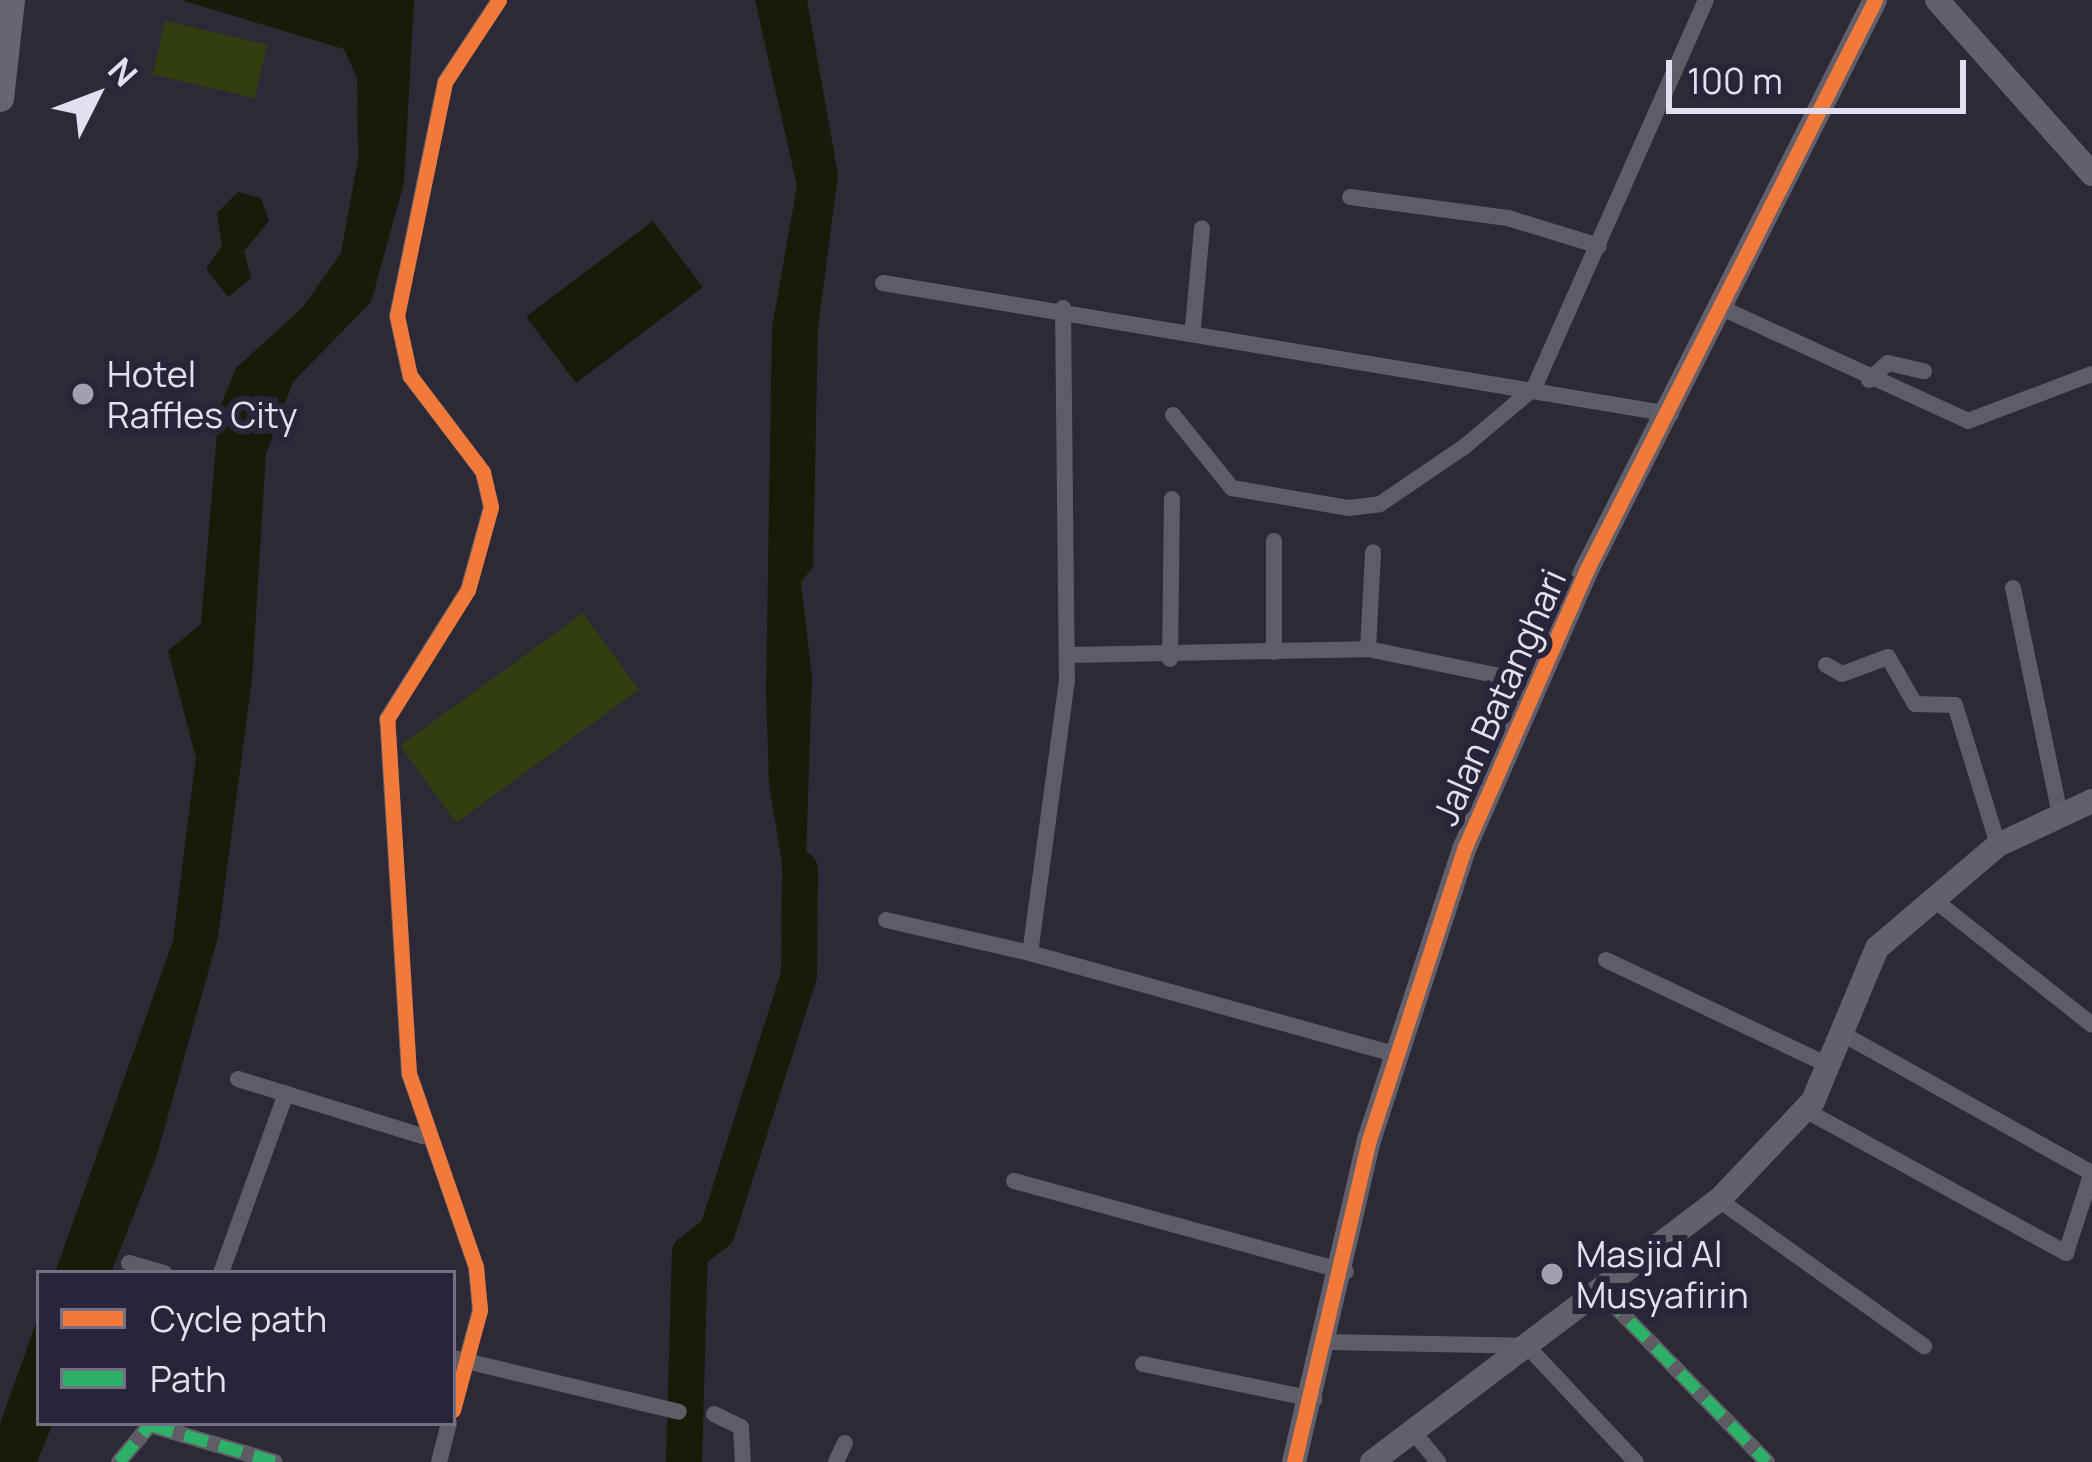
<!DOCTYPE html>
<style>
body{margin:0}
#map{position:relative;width:2092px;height:1462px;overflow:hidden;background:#2d2936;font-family:Manrope,sans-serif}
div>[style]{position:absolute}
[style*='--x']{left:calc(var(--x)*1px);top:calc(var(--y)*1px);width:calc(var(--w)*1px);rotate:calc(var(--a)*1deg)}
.green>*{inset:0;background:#333e10;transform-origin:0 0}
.water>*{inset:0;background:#161c07;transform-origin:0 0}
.river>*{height:36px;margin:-18px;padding:0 18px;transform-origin:18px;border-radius:18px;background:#161c07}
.street>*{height:16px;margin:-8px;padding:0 8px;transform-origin:8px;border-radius:8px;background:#5f5c66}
.secondary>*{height:24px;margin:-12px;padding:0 12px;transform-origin:12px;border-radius:12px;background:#63606c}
.primary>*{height:27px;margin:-13.5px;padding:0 13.5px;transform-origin:13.5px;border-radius:13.5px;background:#686472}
.quiet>*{height:12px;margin-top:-6px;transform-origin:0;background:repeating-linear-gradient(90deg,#2db169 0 24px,transparent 0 36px)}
.cycleway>*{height:15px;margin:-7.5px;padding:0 7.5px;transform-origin:7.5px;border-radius:7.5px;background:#f17a3a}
.dots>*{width:33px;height:33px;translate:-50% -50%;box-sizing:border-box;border:6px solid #2a243b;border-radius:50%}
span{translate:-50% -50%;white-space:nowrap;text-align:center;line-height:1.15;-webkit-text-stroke:12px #2a243b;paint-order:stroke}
.poi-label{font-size:36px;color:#e2dfee}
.left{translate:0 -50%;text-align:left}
.street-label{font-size:36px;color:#e2dfee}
.legend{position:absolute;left:36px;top:1270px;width:420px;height:156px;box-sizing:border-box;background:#2a243b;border:3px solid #746f83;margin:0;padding:15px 21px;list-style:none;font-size:36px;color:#e2dfee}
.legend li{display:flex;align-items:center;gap:24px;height:60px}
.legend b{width:60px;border:3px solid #746f83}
.north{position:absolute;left:36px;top:36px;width:120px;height:120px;-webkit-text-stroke:9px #2a243b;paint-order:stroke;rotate:48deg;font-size:33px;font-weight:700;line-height:48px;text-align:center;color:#e2dfee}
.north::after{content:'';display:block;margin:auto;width:42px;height:54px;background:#e2dfee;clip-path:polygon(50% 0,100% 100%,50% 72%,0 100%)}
.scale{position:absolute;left:1666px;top:60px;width:300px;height:54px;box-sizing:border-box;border:6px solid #e2dfee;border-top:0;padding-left:15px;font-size:36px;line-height:42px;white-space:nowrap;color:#e2dfee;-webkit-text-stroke:9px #2a243b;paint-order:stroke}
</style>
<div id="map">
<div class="green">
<i style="left:165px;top:21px;width:105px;height:55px;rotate:13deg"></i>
<i style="left:583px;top:613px;width:95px;height:226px;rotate:54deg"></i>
</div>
<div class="water">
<i style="clip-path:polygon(181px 0,414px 0,404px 183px,371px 302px,293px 382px,266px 454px,252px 679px,218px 937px,156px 1158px,111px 1273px,55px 1273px,173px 941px,196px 758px,168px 651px,201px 624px,219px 410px,236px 368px,302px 308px,341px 253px,358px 159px,357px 78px,344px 49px)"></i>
<i style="clip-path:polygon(755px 0,807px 0,838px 175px,818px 327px,813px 567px,801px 582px,812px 677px,804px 916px,789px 904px,769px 784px,766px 692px,772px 328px,797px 186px)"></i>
<i style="clip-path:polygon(238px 192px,261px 198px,269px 221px,244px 251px,251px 278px,228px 297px,206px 269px,222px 245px,217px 213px)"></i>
<i style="left:653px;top:221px;width:83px;height:159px;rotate:53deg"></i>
<i style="clip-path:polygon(39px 1315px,39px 1423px,53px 1423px,37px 1462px,0 1462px,0 1424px)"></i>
</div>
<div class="river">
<i style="--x:684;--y:1462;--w:209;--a:-88.4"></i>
<i style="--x:690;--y:1253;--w:34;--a:-38"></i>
<i style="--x:717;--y:1232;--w:270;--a:-72.3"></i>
<i style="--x:799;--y:975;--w:106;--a:-89.5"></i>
</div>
<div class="street">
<i style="--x:1350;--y:197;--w:159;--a:7.6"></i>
<i style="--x:1508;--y:218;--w:95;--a:17.1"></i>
<i style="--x:883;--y:283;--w:799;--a:9.44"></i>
<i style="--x:1063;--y:308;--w:372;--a:89.4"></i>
<i style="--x:1067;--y:680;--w:275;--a:97.7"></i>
<i style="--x:1030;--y:953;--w:378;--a:15.5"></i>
<i style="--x:1726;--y:310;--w:266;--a:24.6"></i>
<i style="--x:1968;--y:421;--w:133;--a:-20.8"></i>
<i style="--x:1193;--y:327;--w:99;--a:-84.8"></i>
<i style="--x:1869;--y:380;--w:25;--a:-42"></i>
<i style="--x:1888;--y:363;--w:37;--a:13"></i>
<i style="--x:1173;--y:415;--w:94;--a:51.1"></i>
<i style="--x:1232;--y:488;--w:119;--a:9.7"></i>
<i style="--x:1349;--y:508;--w:31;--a:-7"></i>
<i style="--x:1380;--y:504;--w:102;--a:-34.2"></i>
<i style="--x:1464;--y:447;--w:92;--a:-40.1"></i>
<i style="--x:1534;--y:388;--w:424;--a:-66.1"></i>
<i style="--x:1274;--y:541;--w:111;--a:90"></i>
<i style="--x:2013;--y:588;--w:231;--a:78.3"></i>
<i style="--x:1368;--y:649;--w:97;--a:-87"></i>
<i style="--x:1067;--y:655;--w:301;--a:-1.1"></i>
<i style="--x:1368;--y:649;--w:175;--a:11.6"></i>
<i style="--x:1170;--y:659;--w:160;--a:-89.3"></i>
<i style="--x:1826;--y:665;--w:18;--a:29"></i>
<i style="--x:1842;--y:674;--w:49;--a:-20.3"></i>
<i style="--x:1888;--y:657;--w:54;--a:60.1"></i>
<i style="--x:1915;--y:704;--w:40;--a:1.4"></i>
<i style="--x:1955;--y:705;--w:146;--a:72.9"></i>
<i style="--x:1932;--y:898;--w:204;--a:38.4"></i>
<i style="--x:886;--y:920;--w:148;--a:12.9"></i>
<i style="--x:1606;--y:960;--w:248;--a:25.3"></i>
<i style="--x:1841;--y:1033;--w:287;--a:29.2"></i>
<i style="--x:238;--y:1079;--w:193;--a:17.2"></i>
<i style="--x:1805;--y:1110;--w:298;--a:28.7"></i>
<i style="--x:2066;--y:1253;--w:85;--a:-72.2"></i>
<i style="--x:1014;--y:1181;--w:344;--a:15.3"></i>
<i style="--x:1719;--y:1200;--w:252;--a:35.5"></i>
<i style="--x:129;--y:1263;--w:37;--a:16"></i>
<i style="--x:221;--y:1273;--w:191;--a:-70.1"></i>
<i style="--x:1605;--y:1296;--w:232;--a:45.7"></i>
<i style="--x:1326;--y:1342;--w:201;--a:1.1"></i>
<i style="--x:1527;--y:1346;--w:159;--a:46.8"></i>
<i style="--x:453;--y:1358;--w:232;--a:13.4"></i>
<i style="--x:1143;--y:1364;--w:175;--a:11.6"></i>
<i style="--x:453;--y:1410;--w:104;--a:-74.9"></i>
<i style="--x:480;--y:1310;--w:43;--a:-95.3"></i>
<i style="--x:476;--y:1267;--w:204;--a:-109.1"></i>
<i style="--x:409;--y:1074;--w:356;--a:-93.5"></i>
<i style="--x:387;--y:719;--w:152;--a:-57.9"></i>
<i style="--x:468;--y:590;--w:86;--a:-74.5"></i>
<i style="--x:491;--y:507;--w:36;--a:-103"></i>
<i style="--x:483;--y:472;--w:121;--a:-127.2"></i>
<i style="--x:410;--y:376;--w:61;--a:-102.2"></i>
<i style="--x:397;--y:316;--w:239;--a:-78.4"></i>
<i style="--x:445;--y:82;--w:98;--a:-56.6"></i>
<i style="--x:714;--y:1414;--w:30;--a:26"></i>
<i style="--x:741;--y:1427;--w:35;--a:87"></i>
<i style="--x:1414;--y:1433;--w:38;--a:50"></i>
<i style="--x:119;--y:1462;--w:48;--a:-50"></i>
<i style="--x:150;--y:1425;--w:130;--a:16.5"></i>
<i style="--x:439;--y:1462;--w:40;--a:-75.6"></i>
<i style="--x:836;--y:1462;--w:21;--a:-65"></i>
</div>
<div class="secondary">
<i style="--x:1937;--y:0;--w:233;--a:48.3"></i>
<i style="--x:1294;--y:1462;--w:331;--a:-76.9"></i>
<i style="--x:1369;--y:1140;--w:308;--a:-71.9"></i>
<i style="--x:1465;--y:847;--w:301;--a:-66.3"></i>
<i style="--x:1586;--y:571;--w:640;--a:-63.15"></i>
<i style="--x:1372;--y:1462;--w:435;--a:-37.1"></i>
<i style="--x:1719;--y:1200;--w:137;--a:-46.5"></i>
<i style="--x:1813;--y:1101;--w:166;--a:-67.3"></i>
<i style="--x:1877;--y:948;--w:159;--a:-40.4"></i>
<i style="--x:1998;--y:845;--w:104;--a:-25.1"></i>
</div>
<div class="primary">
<i style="--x:0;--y:98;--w:99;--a:-83.6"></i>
</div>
<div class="quiet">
<i style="--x:1605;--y:1296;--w:232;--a:45.7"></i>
<i style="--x:119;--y:1462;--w:48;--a:-50"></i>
<i style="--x:150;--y:1425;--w:130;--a:16.5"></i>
</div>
<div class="cycleway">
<i style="--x:453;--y:1410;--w:104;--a:-74.9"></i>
<i style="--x:480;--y:1310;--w:43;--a:-95.3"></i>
<i style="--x:476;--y:1267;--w:204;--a:-109.1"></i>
<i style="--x:409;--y:1074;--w:356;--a:-93.5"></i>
<i style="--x:387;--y:719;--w:152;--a:-57.9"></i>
<i style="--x:468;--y:590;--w:86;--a:-74.5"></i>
<i style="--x:491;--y:507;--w:36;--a:-103"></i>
<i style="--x:483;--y:472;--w:121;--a:-127.2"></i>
<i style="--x:410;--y:376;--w:61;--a:-102.2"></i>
<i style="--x:397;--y:316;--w:239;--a:-78.4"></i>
<i style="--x:445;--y:82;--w:98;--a:-56.6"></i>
<i style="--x:1294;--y:1462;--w:331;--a:-76.9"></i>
<i style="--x:1369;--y:1140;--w:308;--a:-71.9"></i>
<i style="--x:1465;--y:847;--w:301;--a:-66.3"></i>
<i style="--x:1586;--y:571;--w:640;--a:-63.15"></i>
</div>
<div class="dots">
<i style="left:83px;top:394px;background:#a39fae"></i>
<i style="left:1552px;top:1274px;background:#a39fae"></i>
</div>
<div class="poi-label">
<span class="left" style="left:107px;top:394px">Hotel<br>Raffles City</span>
<span class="left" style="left:1576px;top:1274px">Masjid Al<br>Musyafirin</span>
</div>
<div class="street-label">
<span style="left:1499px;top:697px;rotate:-66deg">Jalan Batanghari</span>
</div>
<ul class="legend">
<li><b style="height:15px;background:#f17a3a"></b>Cycle path</li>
<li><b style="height:15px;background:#2db169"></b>Path</li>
</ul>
<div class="north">N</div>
<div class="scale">100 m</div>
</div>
